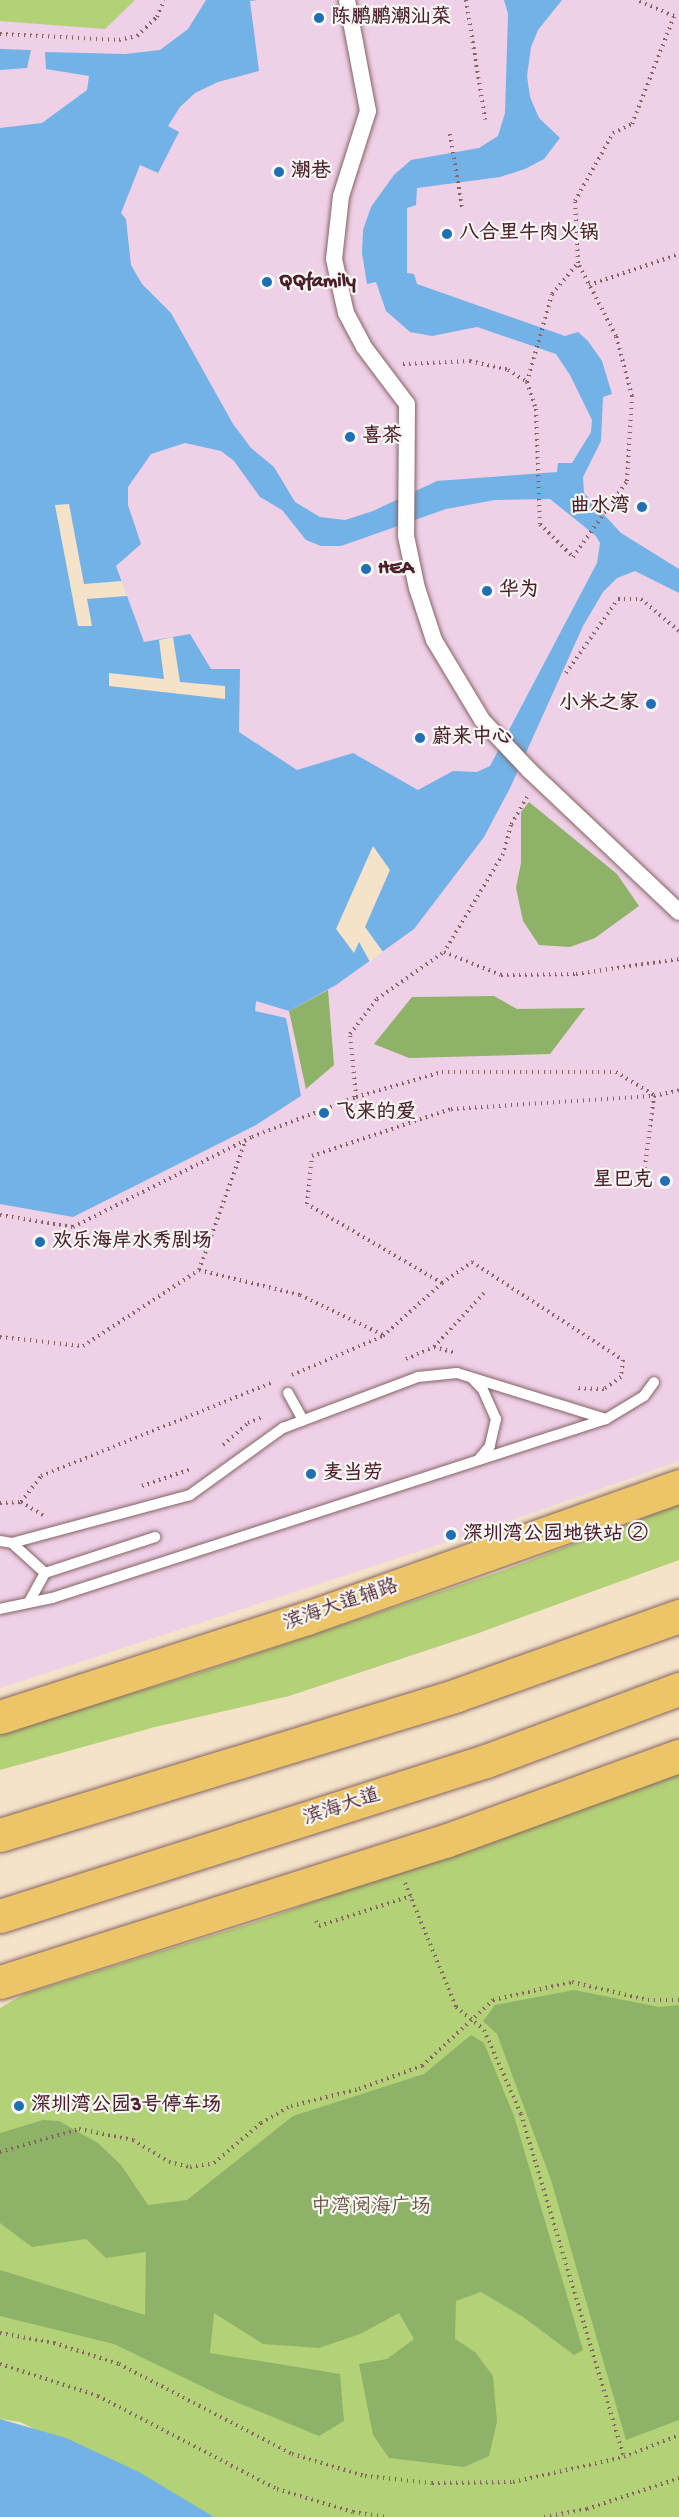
<!DOCTYPE html>
<meta charset="utf-8">
<style>
body{margin:0}
#map{position:relative;width:679px;height:2517px;overflow:hidden;background:#f4e2c9;font-family:"Gochi Hand","LXGW WenKai TC",sans-serif}
div>[style]{position:absolute}
[style*='--x']{left:calc(var(--x)*1px);top:calc(var(--y)*1px);width:calc(var(--w)*1px);rotate:calc(var(--a)*1deg)}
.built>*{inset:0;background:#eed0e7}
.green>*{inset:0;background:#b3d177}
.forest>*{inset:0;background:#8eb368}
.water>*{inset:0;background:#73b2e6}
.pier>*{inset:0;background:#f4e2c9}
.path>*{height:4px;margin-top:-2px;transform-origin:0;background:repeating-linear-gradient(90deg,#866362 0 1.5px,transparent 0 6px)}
.roads{filter:drop-shadow(0 0 2px #866362) drop-shadow(0 0 2px #866362)}
.service>*{height:10px;margin:-5px;padding:0 5px;transform-origin:5px;border-radius:5px;background:#fff}
.pedestrian>*{height:16px;margin:-8px;padding:0 8px;transform-origin:8px;border-radius:8px;background:#fff}
.primary>*{height:33px;margin:-16.5px;padding:0 16.5px;transform-origin:16.5px;border-radius:16.5px;background:#edc569}
.trunk>*{height:33px;margin:-16.5px;padding:0 16.5px;transform-origin:16.5px;border-radius:16.5px;background:#edc569}
.dots>*{width:16px;height:16px;translate:-50% -50%;box-sizing:border-box;border:3px solid #f6f6f2;border-radius:50%}
span{translate:-50% -50%;white-space:nowrap;text-align:center;line-height:1.15;-webkit-text-stroke:4.5px #f6f6f2;paint-order:stroke}
.poi-label{font-size:20px;color:#4a1f2b;font-weight:700}
.left{translate:0 -50%;text-align:left}
.right{translate:-100% -50%;text-align:right}
.street-label{font-size:20px;color:#4a1f2b}
.park-label{font-size:20px;color:#6a5442}
</style>
<div id="map">
<div class="built">
<i style="clip-path:polygon(0 0,679px 0,679px 1461px,484px 1530px,0 1688px)"></i>
</div>
<div class="green">
<i style="clip-path:polygon(0 0,135px 0,105px 29px,0 21px)"></i>
<i style="clip-path:polygon(679px 1504px,679px 1560px,476px 1634px,289px 1696px,155px 1727px,0 1770px,0 1732px,193px 1675px,502px 1571px)"></i>
<i style="clip-path:polygon(679px 1770px,679px 2517px,214px 2517px,20px 2422px,0 2419px,0 2008px,24px 1994px,268px 1918px)"></i>
</div>
<div class="forest">
<i style="clip-path:polygon(529px 802px,617px 874px,639px 906px,595px 938px,570px 947px,539px 945px,523px 921px,516px 888px,521px 863px,521px 812px)"></i>
<i style="clip-path:polygon(328px 990px,334px 1065px,306px 1089px,289px 1011px)"></i>
<i style="clip-path:polygon(494px 996px,517px 1009px,585px 1008px,550px 1054px,409px 1058px,374px 1044px,412px 997px)"></i>
<i style="clip-path:polygon(574px 1990px,659px 2007px,679px 2005px,679px 2420px,626px 2440px,551px 2180px,497px 2034px,483px 2021px,495px 2005px)"></i>
<i style="clip-path:polygon(471px 2035px,484px 2043px,514px 2116px,583px 2350px,574px 2355px,523px 2317px,481px 2292px,456px 2301px,455px 2339px,475px 2352px,493px 2376px,497px 2422px,489px 2456px,464px 2467px,389px 2458px,373px 2435px,359px 2364px,387px 2359px,414px 2339px,399px 2313px,360px 2334px,319px 2348px,263px 2344px,214px 2313px,210px 2353px,340px 2374px,344px 2421px,319px 2436px,224px 2397px,114px 2344px,0 2316px,0 2270px,145px 2315px,146px 2252px,106px 2258px,86px 2239px,32px 2247px,0 2223px,0 2133px,43px 2120px,59px 2121px,98px 2143px,121px 2165px,148px 2205px,187px 2200px,293px 2116px,424px 2074px)"></i>
</div>
<div class="water">
<i style="clip-path:polygon(evenodd,206px 0,258px 0,250px 1px,259px 71px,218px 82px,195px 93px,180px 107px,168px 126px,179px 132px,158px 173px,140px 165px,121px 213px,126px 219px,131px 265px,142px 284px,171px 313px,233px 424px,251px 448px,274px 467px,295px 502px,320px 517px,345px 520px,373px 511px,437px 481px,557px 472px,558px 463px,572px 463px,591px 432px,592px 420px,570px 375px,556px 354px,477px 327px,432px 336px,410px 332px,386px 311px,376px 282px,367px 284px,362px 253px,363px 230px,371px 207px,394px 175px,411px 160px,479px 148px,498px 136px,505px 113px,508px 14px,504px 0,562px 0,538px 30px,531px 47px,527px 76px,530px 97px,539px 118px,560px 138px,544px 159px,525px 169px,500px 177px,417px 188px,416px 205px,407px 208px,407px 273px,414px 274px,417px 284px,565px 336px,578px 332px,588px 341px,602px 361px,612px 394px,603px 397px,601px 441px,583px 477px,584px 493px,621px 533px,679px 569px,679px 593px,635px 571px,617px 578px,603px 592px,583px 626px,511px 786px,484px 837px,414px 929px,336px 985px,289px 1011px,256px 1001px,255px 1011px,286px 1018px,301px 1096px,256px 1125px,73px 1217px,0 1204px,0 128px,42px 123px,87px 90px,89px 76px,46px 69px,45px 52px,125px 54px,160px 50px,188px 29px,206px 0,185px 443px,221px 451px,234px 461px,260px 497px,282px 510px,306px 540px,321px 546px,341px 546px,446px 509px,495px 500px,550px 499px,596px 536px,600px 543px,597px 563px,490px 766px,477px 772px,453px 771px,418px 790px,353px 753px,297px 770px,239px 732px,240px 669px,211px 669px,190px 634px,144px 642px,116px 566px,141px 544px,128px 505px,128px 487px,151px 454px,185px 443px)"></i>
<i style="clip-path:polygon(0 49px,31px 50px,27px 68px,0 70px)"></i>
<i style="clip-path:polygon(0 2419px,66px 2438px,139px 2472px,214px 2517px,0 2517px)"></i>
</div>
<div class="pier">
<i style="clip-path:polygon(69px 504px,84px 584px,122px 581px,127px 596px,87px 599px,92px 626px,78px 626px,55px 505px)"></i>
<i style="clip-path:polygon(173px 637px,180px 682px,225px 686px,225px 699px,109px 686px,109px 673px,164px 679px,159px 640px)"></i>
<i style="clip-path:polygon(373px 846px,390px 870px,365px 927px,383px 952px,370px 962px,359px 942px,354px 953px,336px 929px)"></i>
</div>
<div class="path">
<i style="--x:466;--y:0;--w:121;--a:80.9"></i>
<i style="--x:0;--y:34;--w:119;--a:2.9"></i>
<i style="--x:119;--y:40;--w:18;--a:-13"></i>
<i style="--x:137;--y:36;--w:28;--a:-44"></i>
<i style="--x:157;--y:17;--w:18;--a:-68"></i>
<i style="--x:450;--y:134;--w:74;--a:80.7"></i>
<i style="--x:589;--y:285;--w:95;--a:-19"></i>
<i style="--x:403;--y:364;--w:67;--a:-2.6"></i>
<i style="--x:470;--y:361;--w:39;--a:13"></i>
<i style="--x:508;--y:370;--w:22;--a:32"></i>
<i style="--x:527;--y:382;--w:28;--a:72"></i>
<i style="--x:536;--y:409;--w:115;--a:88"></i>
<i style="--x:540;--y:524;--w:47;--a:45"></i>
<i style="--x:573;--y:557;--w:93;--a:-54.6"></i>
<i style="--x:627;--y:481;--w:85;--a:-86.6"></i>
<i style="--x:632;--y:396;--w:62;--a:-104.9"></i>
<i style="--x:616;--y:336;--w:82;--a:-117.5"></i>
<i style="--x:578;--y:263;--w:62;--a:-92.8"></i>
<i style="--x:575;--y:201;--w:78;--a:-60.8"></i>
<i style="--x:613;--y:133;--w:21;--a:-25"></i>
<i style="--x:632;--y:124;--w:116;--a:-68.7"></i>
<i style="--x:674;--y:16;--w:40;--a:-156.6"></i>
<i style="--x:527;--y:382;--w:91;--a:-74.1"></i>
<i style="--x:552;--y:294;--w:40;--a:-50"></i>
<i style="--x:566;--y:673;--w:90;--a:-54.9"></i>
<i style="--x:618;--y:599;--w:23;--a:0"></i>
<i style="--x:641;--y:599;--w:50;--a:40.1"></i>
<i style="--x:527;--y:797;--w:32;--a:120"></i>
<i style="--x:511;--y:825;--w:30;--a:105"></i>
<i style="--x:503;--y:854;--w:114;--a:121"></i>
<i style="--x:444;--y:952;--w:61;--a:22"></i>
<i style="--x:501;--y:975;--w:75;--a:-0.8"></i>
<i style="--x:576;--y:974;--w:104;--a:-8.3"></i>
<i style="--x:356;--y:1097;--w:90;--a:-16.2"></i>
<i style="--x:442;--y:1072;--w:174;--a:0"></i>
<i style="--x:616;--y:1072;--w:44;--a:31.2"></i>
<i style="--x:644;--y:1174;--w:79;--a:-82.7"></i>
<i style="--x:0;--y:1215;--w:74;--a:9.3"></i>
<i style="--x:73;--y:1227;--w:200;--a:-26.7"></i>
<i style="--x:252;--y:1137;--w:111;--a:-21"></i>
<i style="--x:356;--y:1097;--w:63;--a:-95.4"></i>
<i style="--x:350;--y:1034;--w:44;--a:-52.4"></i>
<i style="--x:377;--y:999;--w:82;--a:-35"></i>
<i style="--x:199;--y:1270;--w:104;--a:13.9"></i>
<i style="--x:300;--y:1295;--w:92;--a:25.7"></i>
<i style="--x:442;--y:1283;--w:37;--a:-35"></i>
<i style="--x:472;--y:1262;--w:180;--a:33"></i>
<i style="--x:623;--y:1360;--w:17;--a:97"></i>
<i style="--x:621;--y:1377;--w:21;--a:145"></i>
<i style="--x:604;--y:1389;--w:29;--a:-178"></i>
<i style="--x:0;--y:1337;--w:83;--a:6.2"></i>
<i style="--x:83;--y:1346;--w:139;--a:-33.2"></i>
<i style="--x:199;--y:1270;--w:136;--a:-70.2"></i>
<i style="--x:434;--y:1347;--w:74;--a:-47.2"></i>
<i style="--x:406;--y:1359;--w:30;--a:-23"></i>
<i style="--x:434;--y:1347;--w:23;--a:15"></i>
<i style="--x:292;--y:1375;--w:99;--a:-23.2"></i>
<i style="--x:383;--y:1336;--w:79;--a:-41.9"></i>
<i style="--x:442;--y:1283;--w:156;--a:-149.7"></i>
<i style="--x:307;--y:1204;--w:48;--a:-84.1"></i>
<i style="--x:312;--y:1156;--w:147;--a:-18.7"></i>
<i style="--x:451;--y:1109;--w:203;--a:-3.7"></i>
<i style="--x:654;--y:1096;--w:26;--a:-13"></i>
<i style="--x:223;--y:1445;--w:33;--a:-41"></i>
<i style="--x:248;--y:1423;--w:16;--a:-22"></i>
<i style="--x:142;--y:1486;--w:52;--a:-19.1"></i>
<i style="--x:21;--y:1502;--w:33;--a:-52"></i>
<i style="--x:41;--y:1476;--w:251;--a:-22"></i>
<i style="--x:0;--y:1503;--w:21;--a:-3"></i>
<i style="--x:21;--y:1502;--w:27;--a:31"></i>
<i style="--x:405;--y:1883;--w:134;--a:67.6"></i>
<i style="--x:456;--y:2007;--w:36;--a:39"></i>
<i style="--x:484;--y:2030;--w:92;--a:66.2"></i>
<i style="--x:521;--y:2114;--w:358;--a:73.3"></i>
<i style="--x:316;--y:1921;--w:6;--a:59"></i>
<i style="--x:319;--y:1926;--w:97;--a:-18.1"></i>
<i style="--x:0;--y:2152;--w:82;--a:-16.2"></i>
<i style="--x:79;--y:2129;--w:55;--a:11.5"></i>
<i style="--x:133;--y:2140;--w:42;--a:31.4"></i>
<i style="--x:169;--y:2162;--w:22;--a:13"></i>
<i style="--x:190;--y:2167;--w:24;--a:-9"></i>
<i style="--x:214;--y:2163;--w:62;--a:-40.4"></i>
<i style="--x:261;--y:2123;--w:34;--a:-30"></i>
<i style="--x:291;--y:2106;--w:70;--a:-14"></i>
<i style="--x:359;--y:2089;--w:67;--a:-20.1"></i>
<i style="--x:422;--y:2066;--w:97;--a:-42.9"></i>
<i style="--x:493;--y:2000;--w:81;--a:-12.8"></i>
<i style="--x:572;--y:1982;--w:78;--a:13.3"></i>
<i style="--x:648;--y:2000;--w:31;--a:0"></i>
<i style="--x:0;--y:2333;--w:55;--a:10.5"></i>
<i style="--x:54;--y:2343;--w:68;--a:17.9"></i>
<i style="--x:119;--y:2364;--w:195;--a:27.5"></i>
<i style="--x:292;--y:2454;--w:76;--a:16.8"></i>
<i style="--x:365;--y:2476;--w:67;--a:6"></i>
<i style="--x:432;--y:2483;--w:81;--a:-0.7"></i>
<i style="--x:513;--y:2482;--w:114;--a:-12.7"></i>
<i style="--x:624;--y:2457;--w:59;--a:-21.8"></i>
<i style="--x:0;--y:2364;--w:103;--a:18.1"></i>
<i style="--x:98;--y:2396;--w:202;--a:27.5"></i>
<i style="--x:277;--y:2489;--w:79;--a:16.8"></i>
<i style="--x:353;--y:2512;--w:35;--a:8"></i>
<i style="--x:544;--y:2517;--w:44;--a:-10.5"></i>
<i style="--x:587;--y:2509;--w:97;--a:-18.6"></i>
</div>
<div class="roads">
<div class="service">
<i style="--x:472;--y:1378;--w:16;--a:47"></i>
<i style="--x:483;--y:1390;--w:32;--a:66"></i>
<i style="--x:496;--y:1419;--w:28;--a:103"></i>
<i style="--x:490;--y:1446;--w:16;--a:130"></i>
<i style="--x:288;--y:1393;--w:31;--a:61"></i>
<i style="--x:606;--y:1419;--w:44;--a:-31.2"></i>
<i style="--x:644;--y:1396;--w:17;--a:-54"></i>
<i style="--x:0;--y:1541;--w:12;--a:9"></i>
<i style="--x:12;--y:1543;--w:184;--a:-15.1"></i>
<i style="--x:190;--y:1495;--w:115;--a:-35.8"></i>
<i style="--x:283;--y:1428;--w:144;--a:-20.7"></i>
<i style="--x:418;--y:1377;--w:39;--a:-6"></i>
<i style="--x:457;--y:1373;--w:156;--a:17.2"></i>
<i style="--x:606;--y:1419;--w:582;--a:162.09"></i>
<i style="--x:52;--y:1598;--w:53;--a:168.1"></i>
<i style="--x:12;--y:1543;--w:45;--a:42.3"></i>
<i style="--x:45;--y:1573;--w:33;--a:119"></i>
<i style="--x:45;--y:1573;--w:116;--a:-18.1"></i>
</div>
<div class="pedestrian">
<i style="--x:347;--y:0;--w:113;--a:79.3"></i>
<i style="--x:368;--y:111;--w:89;--a:107.6"></i>
<i style="--x:341;--y:196;--w:63;--a:96.3"></i>
<i style="--x:334;--y:259;--w:55;--a:77.5"></i>
<i style="--x:346;--y:313;--w:38;--a:62"></i>
<i style="--x:364;--y:347;--w:71;--a:53"></i>
<i style="--x:407;--y:404;--w:132;--a:90.4"></i>
<i style="--x:406;--y:536;--w:53;--a:78.1"></i>
<i style="--x:417;--y:588;--w:55;--a:71.9"></i>
<i style="--x:434;--y:640;--w:93;--a:59"></i>
<i style="--x:482;--y:720;--w:70;--a:46.7"></i>
<i style="--x:530;--y:771;--w:205;--a:43.4"></i>
</div>
<div class="primary">
<i style="--x:0;--y:1717;--w:323;--a:-17.9"></i>
<i style="--x:307;--y:1618;--w:395;--a:-19.5"></i>
<i style="--x:0;--y:1982;--w:467;--a:-17.6"></i>
<i style="--x:445;--y:1841;--w:249;--a:-20"></i>
</div>
<div class="trunk">
<i style="--x:0;--y:1835;--w:478;--a:-17"></i>
<i style="--x:457;--y:1695;--w:236;--a:-19.6"></i>
<i style="--x:0;--y:1916;--w:510;--a:-17.69"></i>
<i style="--x:486;--y:1761;--w:206;--a:-20.5"></i>
</div>
</div>
<div class="dots">
<i style="left:319px;top:18px;background:#1f6fb2"></i>
<i style="left:279px;top:172px;background:#1f6fb2"></i>
<i style="left:447px;top:234px;background:#1f6fb2"></i>
<i style="left:267px;top:282px;background:#1f6fb2"></i>
<i style="left:350px;top:437px;background:#1f6fb2"></i>
<i style="left:642px;top:507px;background:#1f6fb2"></i>
<i style="left:366px;top:569px;background:#1f6fb2"></i>
<i style="left:487px;top:591px;background:#1f6fb2"></i>
<i style="left:651px;top:704px;background:#1f6fb2"></i>
<i style="left:420px;top:738px;background:#1f6fb2"></i>
<i style="left:324px;top:1113px;background:#1f6fb2"></i>
<i style="left:665px;top:1181px;background:#1f6fb2"></i>
<i style="left:40px;top:1242px;background:#1f6fb2"></i>
<i style="left:311px;top:1474px;background:#1f6fb2"></i>
<i style="left:451px;top:1535px;background:#1f6fb2"></i>
<i style="left:19px;top:2106px;background:#1f6fb2"></i>
</div>
<div class="poi-label">
<span class="left" style="left:331px;top:18px">陈鹏鹏潮汕菜</span>
<span class="left" style="left:291px;top:172px">潮巷</span>
<span class="left" style="left:459px;top:234px">八合里牛肉火锅</span>
<span class="left" style="left:279px;top:282px">QQfamily</span>
<span class="left" style="left:362px;top:437px">喜茶</span>
<span class="right" style="left:630px;top:507px">曲水湾</span>
<span class="left" style="left:378px;top:569px">HEA</span>
<span class="left" style="left:499px;top:591px">华为</span>
<span class="right" style="left:639px;top:704px">小米之家</span>
<span class="left" style="left:432px;top:738px">蔚来中心</span>
<span class="left" style="left:336px;top:1113px">飞来的爱</span>
<span class="right" style="left:653px;top:1181px">星巴克</span>
<span class="left" style="left:52px;top:1242px">欢乐海岸水秀剧场</span>
<span class="left" style="left:323px;top:1474px">麦当劳</span>
<span class="left" style="left:463px;top:1535px">深圳湾公园地铁站 ②</span>
<span class="left" style="left:31px;top:2106px">深圳湾公园3号停车场</span>
</div>
<div class="street-label">
<span style="left:341px;top:1606px;rotate:-19deg">滨海大道辅路</span>
<span style="left:342px;top:1808px;rotate:-18deg">滨海大道</span>
</div>
<div class="park-label">
<span style="left:371px;top:2208px">中湾阅海广场</span>
</div>
</div>
